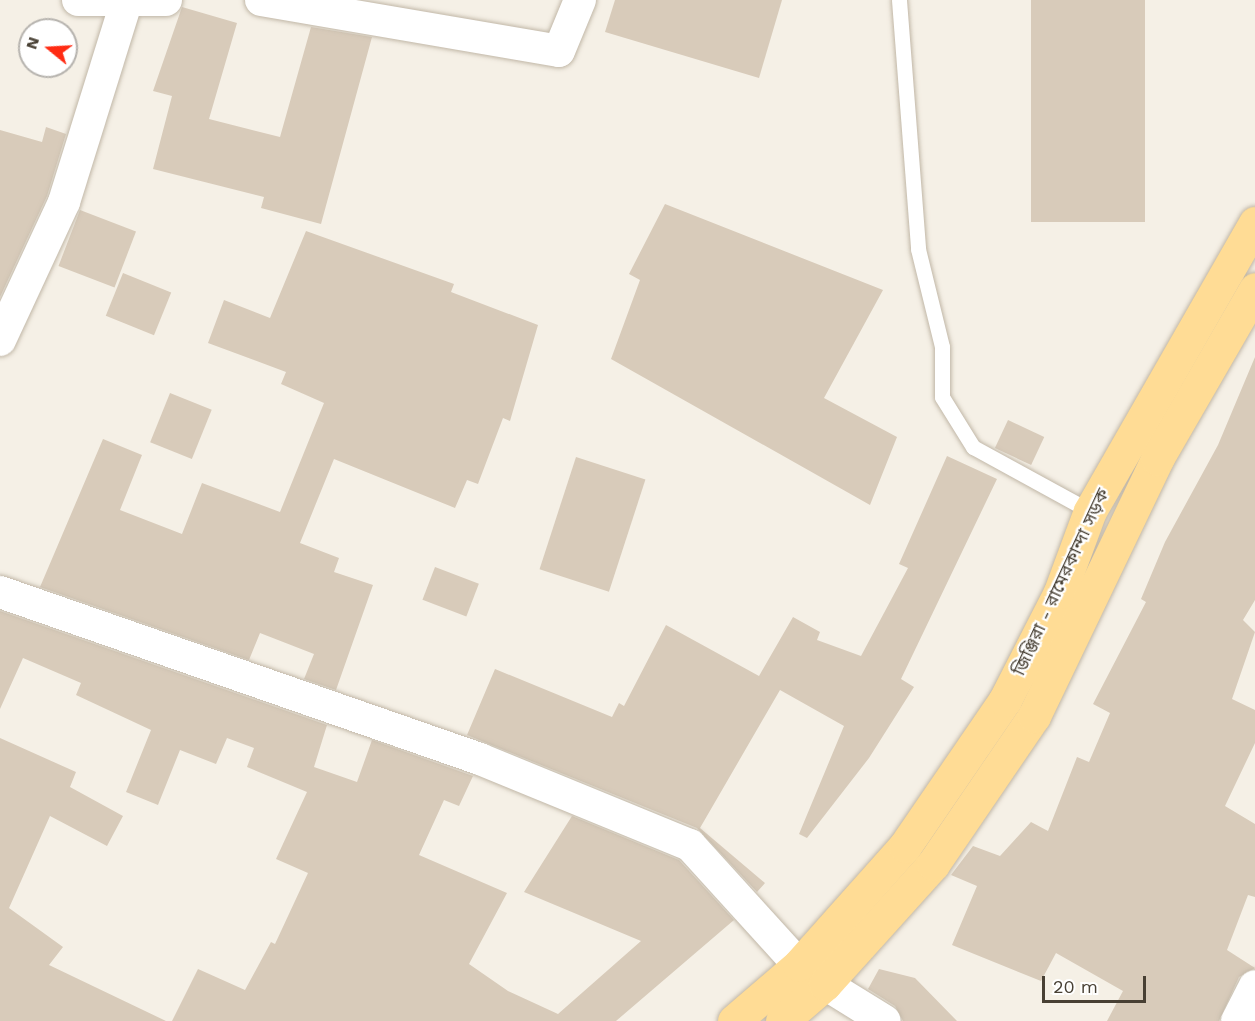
<!DOCTYPE html>
<meta charset="utf-8">
<style>
body{margin:0}
#map{position:relative;width:1255px;height:1021px;overflow:hidden;background:#f5f0e6;font-family:"Work Sans","Noto Sans Bengali",sans-serif}
div>[style]{position:absolute}
[style*='--x']{left:calc(var(--x)*1px);top:calc(var(--y)*1px);width:calc(var(--w)*1px);rotate:calc(var(--a)*1deg)}
.building>*{inset:0;background:#d8cbba;transform-origin:0 0}
.roads{filter:drop-shadow(0 0 2px #c1b7a7) drop-shadow(0 0 2px #c1b7a7)}
.lane>*{height:15px;margin:-7.5px;padding:0 7.5px;transform-origin:7.5px;border-radius:7.5px;background:#fff}
.street>*{height:32px;margin:-16px;padding:0 16px;transform-origin:16px;border-radius:16px;background:#fff}
.primary>*{height:33px;margin:-16.5px;padding:0 16.5px;transform-origin:16.5px;border-radius:16.5px;background:#ffdc95}
span{translate:-50% -50%;white-space:nowrap;text-align:center;line-height:1.15;-webkit-text-stroke:4.5px #fff;paint-order:stroke}
.street-label{font-size:18px;color:#484034}
.north{position:absolute;left:18px;top:18px;width:60px;height:60px;box-sizing:border-box;background:#fff;border:2px solid #b6b3ae;border-radius:50%;rotate:288deg;font-size:16px;font-weight:700;line-height:24px;text-align:center;color:#484034}
.north::after{content:'';display:block;margin:auto;width:21px;height:27px;background:#ff2b13;clip-path:polygon(50% 0,100% 100%,50% 72%,0 100%)}
.scale{position:absolute;left:1042px;top:976px;width:104px;height:27px;box-sizing:border-box;border:3px solid #484034;border-top:0;padding-left:8px;font-size:18px;line-height:21px;white-space:nowrap;color:#484034;-webkit-text-stroke:4px #fff;paint-order:stroke}
</style>
<div id="map">
<div class="building">
<i style="clip-path:polygon(615px 0,782px 0,759px 78px,605px 32px)"></i>
<i style="left:1031px;top:0;width:114px;height:222px"></i>
<i style="clip-path:polygon(182px 7px,237px 23px,209px 119px,280px 137px,311px 27px,372px 37px,321px 224px,261px 208px,264px 197px,153px 169px,172px 96px,153px 91px)"></i>
<i style="clip-path:polygon(46px 127px,66px 134px,47px 196px,0 297px,0 130px,42px 142px)"></i>
<i style="clip-path:polygon(665px 204px,883px 290px,824px 398px,897px 437px,870px 505px,611px 359px,640px 280px,629px 274px)"></i>
<i style="left:80px;top:210px;width:60px;height:60px;rotate:21deg"></i>
<i style="clip-path:polygon(306px 231px,454px 284px,451px 292px,538px 325px,510px 421px,503px 418px,478px 484px,467px 480px,455px 508px,334px 459px,300px 543px,339px 558px,334px 572px,373px 585px,336px 690px,304px 679px,314px 654px,260px 633px,249px 660px,40px 587px,103px 439px,142px 455px,120px 510px,182px 534px,202px 483px,280px 512px,324px 403px,281px 384px,286px 372px,208px 343px,224px 300px,270px 318px)"></i>
<i style="left:123px;top:273px;width:52px;height:46px;rotate:22deg"></i>
<i style="clip-path:polygon(1255px 357px,1255px 600px,1243px 620px,1255px 632px,1232px 699px,1255px 710px,1255px 743px,1225px 806px,1255px 824px,1255px 897px,1248px 895px,1227px 950px,1255px 968px,1239px 977px,1219px 1021px,1107px 1021px,1123px 991px,1056px 953px,1041px 981px,952px 945px,977px 886px,951px 875px,973px 846px,1000px 856px,1031px 822px,1048px 831px,1077px 757px,1089px 762px,1110px 713px,1093px 704px,1146px 602px,1141px 599px,1165px 542px,1218px 445px)"></i>
<i style="left:170px;top:393px;width:45px;height:53px;rotate:22deg"></i>
<i style="left:1008px;top:420px;width:40px;height:31px;rotate:25deg"></i>
<i style="clip-path:polygon(947px 456px,997px 479px,901px 679px,914px 687px,869px 758px,807px 838px,799px 834px,844px 726px,780px 690px,700px 828px,765px 883px,757px 892px,697px 828px,467px 735px,495px 669px,612px 717px,619px 703px,624px 706px,666px 625px,759px 676px,793px 617px,820px 632px,817px 640px,861px 656px,908px 568px,899px 564px)"></i>
<i style="left:576px;top:457px;width:73px;height:118px;rotate:18deg"></i>
<i style="left:435px;top:567px;width:47px;height:35px;rotate:21deg"></i>
<i style="clip-path:polygon(0 611px,327px 725px,314px 767px,357px 782px,372px 740px,473px 776px,459px 806px,444px 800px,419px 855px,507px 893px,469px 964px,508px 991px,558px 1014px,641px 941px,524px 892px,572px 816px,679px 860px,734px 920px,616px 1021px,172px 1021px,198px 969px,245px 990px,271px 942px,275px 944px,308px 873px,276px 859px,307px 792px,247px 767px,254px 748px,227px 738px,216px 764px,180px 750px,158px 805px,126px 792px,151px 730px,76px 695px,81px 683px,23px 658px,0 709px)"></i>
<i style="clip-path:polygon(0 738px,76px 772px,70px 787px,123px 816px,107px 846px,50px 816px,9px 908px,63px 947px,49px 965px,166px 1021px,0 1021px)"></i>
<i style="clip-path:polygon(879px 969px,915px 978px,957px 1021px,903px 1021px,895px 1006px,868px 989px)"></i>
</div>
<div class="roads">
<div class="lane">
<i style="--x:899;--y:0;--w:250;--a:85.6"></i>
<i style="--x:918;--y:249;--w:101;--a:76.2"></i>
<i style="--x:942;--y:347;--w:50;--a:90"></i>
<i style="--x:942;--y:397;--w:59;--a:58.2"></i>
<i style="--x:973;--y:447;--w:133;--a:28.7"></i>
</div>
<div class="street">
<i style="--x:78;--y:0;--w:88;--a:0"></i>
<i style="--x:261;--y:0;--w:302;--a:9.7"></i>
<i style="--x:559;--y:51;--w:55;--a:-67.6"></i>
<i style="--x:0;--y:340;--w:152;--a:-65.1"></i>
<i style="--x:64;--y:202;--w:212;--a:-72.7"></i>
<i style="--x:0;--y:592;--w:508;--a:19.18"></i>
<i style="--x:480;--y:759;--w:227;--a:22.3"></i>
<i style="--x:690;--y:845;--w:162;--a:47.8"></i>
<i style="--x:825;--y:984;--w:70;--a:31.7"></i>
<i style="--x:1237;--y:1021;--w:39;--a:-63"></i>
</div>
<div class="primary">
<i style="--x:734;--y:1021;--w:86;--a:-40.7"></i>
<i style="--x:799;--y:965;--w:159;--a:-48.3"></i>
<i style="--x:905;--y:846;--w:177;--a:-55.6"></i>
<i style="--x:1005;--y:700;--w:121;--a:-63"></i>
<i style="--x:1060;--y:592;--w:86;--a:-69.7"></i>
<i style="--x:1090;--y:511;--w:332;--a:-60.2"></i>
<i style="--x:782;--y:1021;--w:57;--a:-40.7"></i>
<i style="--x:825;--y:984;--w:161;--a:-48"></i>
<i style="--x:933;--y:864;--w:179;--a:-55.7"></i>
<i style="--x:1034;--y:716;--w:285;--a:-64.4"></i>
<i style="--x:1157;--y:459;--w:196;--a:-60"></i>
</div>
</div>
<div class="street-label">
<span style="left:1061px;top:582px;rotate:-65deg">জিঞ্জিরা - রামেরকান্দা সড়ক</span>
</div>
<div class="north">N</div>
<div class="scale">20 m</div>
</div>
